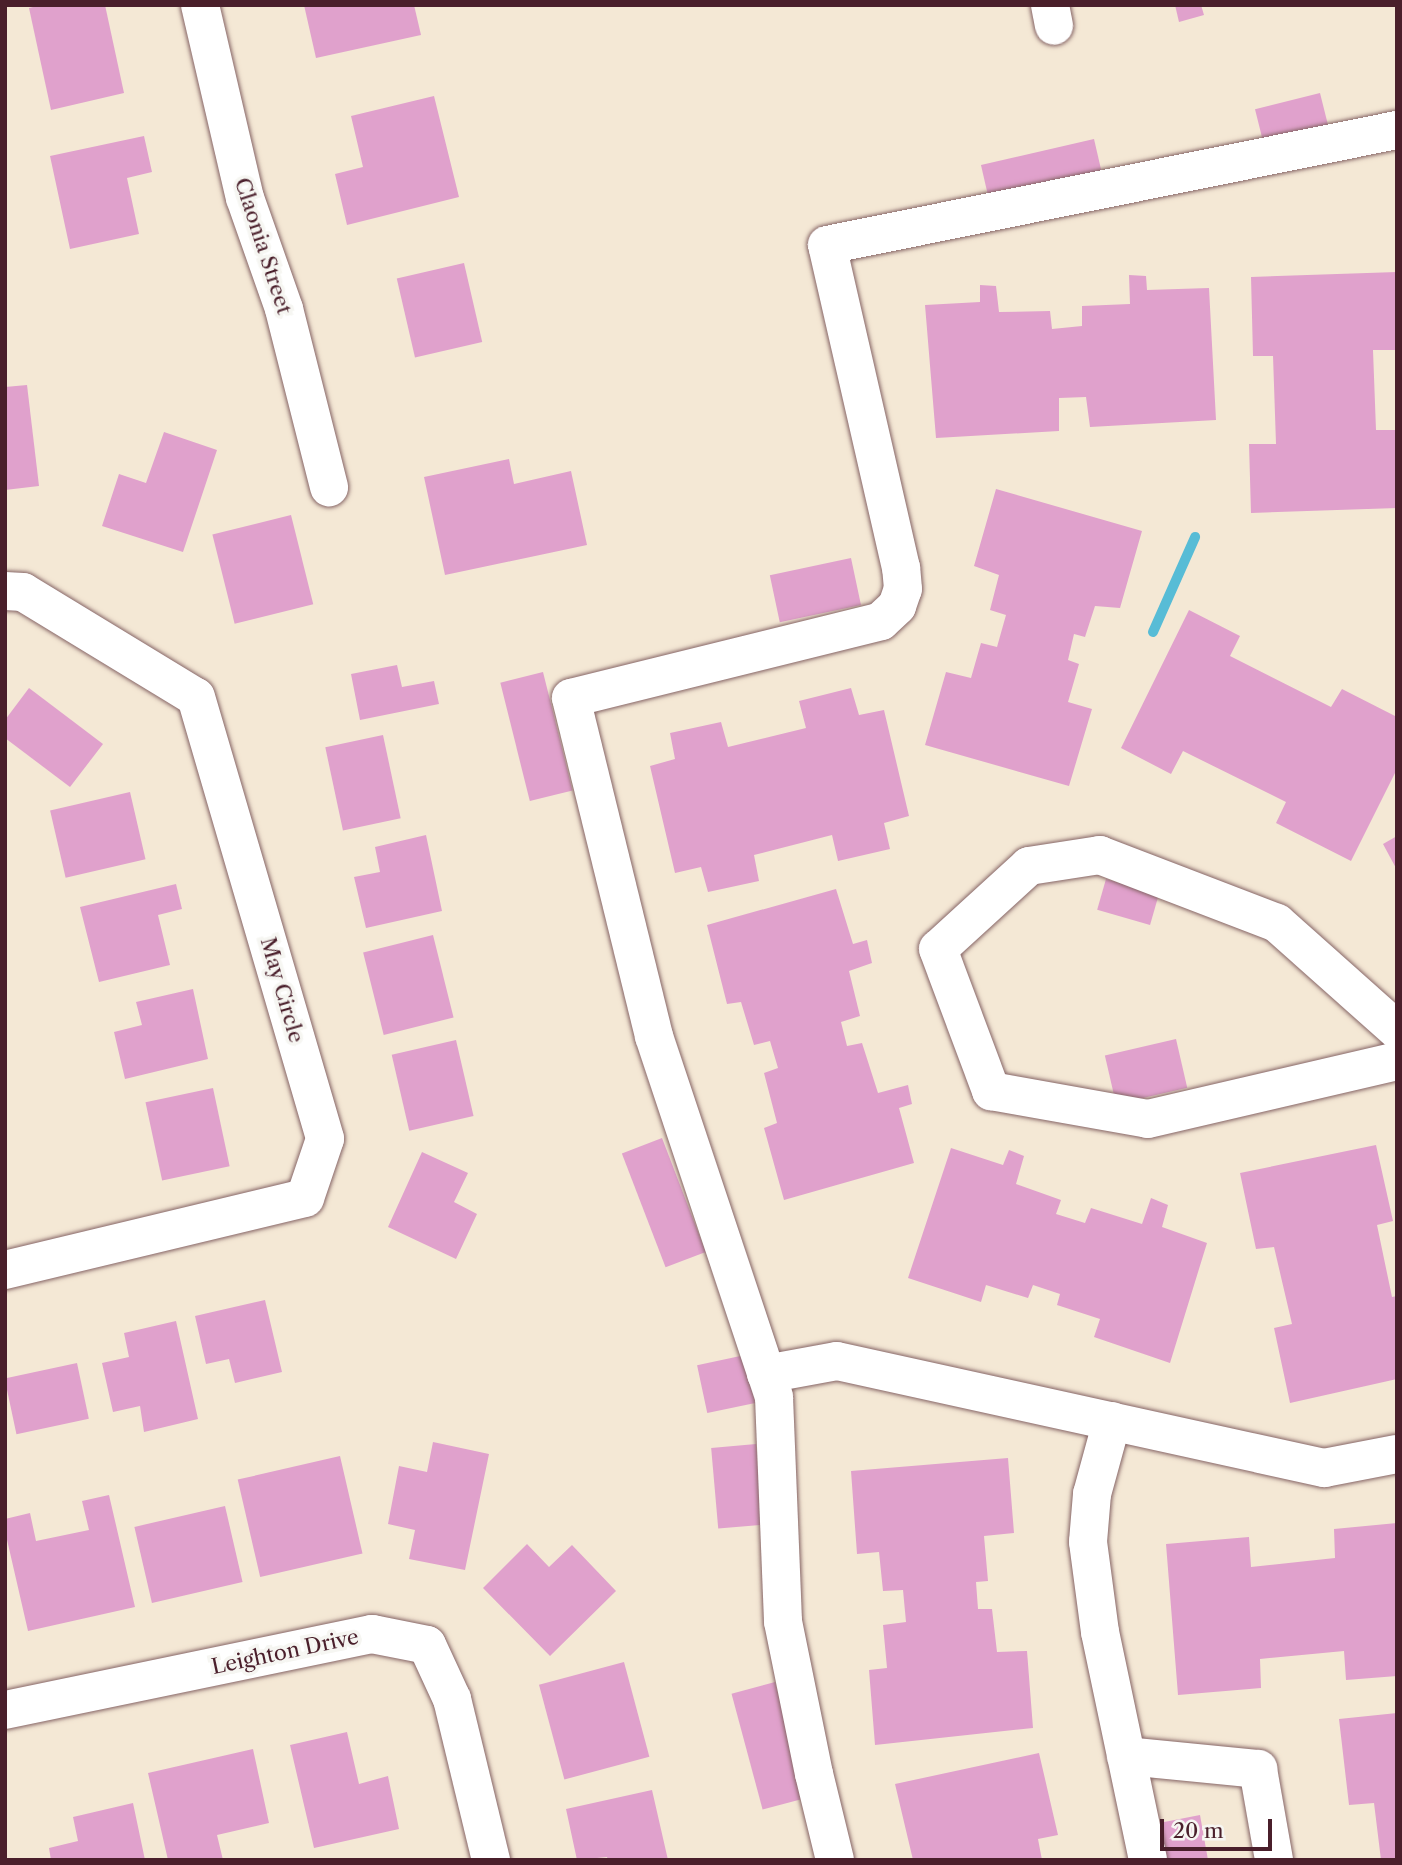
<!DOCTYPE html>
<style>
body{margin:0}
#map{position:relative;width:1402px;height:1865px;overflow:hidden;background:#f4e8d5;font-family:"Libre Caslon Text",serif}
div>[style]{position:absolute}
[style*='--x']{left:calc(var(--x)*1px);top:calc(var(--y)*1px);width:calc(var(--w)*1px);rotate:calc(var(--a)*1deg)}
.stream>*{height:10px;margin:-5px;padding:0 5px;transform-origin:5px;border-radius:5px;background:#57bcd6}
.building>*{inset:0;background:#e0a1cc;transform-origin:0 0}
.roads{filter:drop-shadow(0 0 2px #866566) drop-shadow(0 0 2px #866566)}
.minor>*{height:38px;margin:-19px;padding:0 19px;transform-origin:19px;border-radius:19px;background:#fff}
span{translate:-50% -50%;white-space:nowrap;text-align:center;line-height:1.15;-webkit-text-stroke:7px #f6f6f2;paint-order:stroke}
.street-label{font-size:21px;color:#4a1f2b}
.frame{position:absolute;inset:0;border:7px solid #4a1f2b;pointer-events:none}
.scale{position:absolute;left:1160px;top:1819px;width:112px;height:32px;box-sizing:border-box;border:4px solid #4a1f2b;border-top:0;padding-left:9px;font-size:21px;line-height:24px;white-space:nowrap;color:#4a1f2b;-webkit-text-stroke:5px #f6f6f2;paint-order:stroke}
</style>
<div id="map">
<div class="stream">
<i style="--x:1153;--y:632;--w:104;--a:-66.1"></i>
</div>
<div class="building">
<i style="clip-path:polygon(41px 5px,105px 5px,124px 93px,51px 110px,29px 8px)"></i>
<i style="clip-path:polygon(304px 5px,414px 5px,421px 35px,316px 58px)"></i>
<i style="clip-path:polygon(1175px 5px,1201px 5px,1204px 15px,1179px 22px)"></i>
<i style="left:1320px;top:93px;width:42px;height:67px;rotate:76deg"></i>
<i style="clip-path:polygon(434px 96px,459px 197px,347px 225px,335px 174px,363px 167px,351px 116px)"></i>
<i style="clip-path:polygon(144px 136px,152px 172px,127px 178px,139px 234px,70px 249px,50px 156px)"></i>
<i style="left:1094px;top:139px;width:44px;height:116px;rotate:77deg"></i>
<i style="left:464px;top:263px;width:81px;height:69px;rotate:77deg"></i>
<i style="clip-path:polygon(1397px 272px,1397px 350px,1373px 350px,1376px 430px,1397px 430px,1397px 508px,1251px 513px,1249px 444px,1276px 444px,1273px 356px,1253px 356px,1251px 277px)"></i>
<i style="clip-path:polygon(1129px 275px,1146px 276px,1147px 290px,1209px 288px,1216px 420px,1090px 427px,1086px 397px,1059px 398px,1059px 431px,936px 438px,925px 305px,980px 302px,980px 285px,996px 286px,999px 312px,1050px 311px,1052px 329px,1082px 326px,1082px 306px,1130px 304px)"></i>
<i style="clip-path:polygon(27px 385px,39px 486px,5px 490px,5px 387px)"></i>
<i style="clip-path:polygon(164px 432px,217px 450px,183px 552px,102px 526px,119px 474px,146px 483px)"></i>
<i style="clip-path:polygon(509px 459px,514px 484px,571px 471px,587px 545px,445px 575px,424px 477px)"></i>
<i style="clip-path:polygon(996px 489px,1142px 531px,1120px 608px,1095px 606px,1085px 637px,1074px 634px,1068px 660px,1079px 664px,1068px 702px,1092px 709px,1069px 786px,925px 745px,946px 672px,971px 678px,981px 643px,997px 647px,1006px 615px,990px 610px,999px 575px,974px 566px)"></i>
<i style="left:291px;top:515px;width:92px;height:81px;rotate:76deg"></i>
<i style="left:851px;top:558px;width:48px;height:83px;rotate:78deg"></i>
<i style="clip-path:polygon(1189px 610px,1240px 636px,1230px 656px,1331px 707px,1342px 689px,1397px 717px,1397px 769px,1351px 861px,1276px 823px,1286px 802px,1183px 751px,1171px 774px,1121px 748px)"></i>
<i style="clip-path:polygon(397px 665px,402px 687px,434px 681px,439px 704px,360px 720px,351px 674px)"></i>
<i style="left:543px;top:672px;width:122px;height:44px;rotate:76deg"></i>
<i style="clip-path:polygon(29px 688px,103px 744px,70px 787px,5px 738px,5px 720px)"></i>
<i style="clip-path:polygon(851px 688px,859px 715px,884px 710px,909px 816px,884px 823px,890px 849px,838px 861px,832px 835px,754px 855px,759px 881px,708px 892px,701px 867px,675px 873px,650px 766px,675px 759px,670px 733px,721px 722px,728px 747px,806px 728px,799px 701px)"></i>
<i style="left:383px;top:735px;width:85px;height:59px;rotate:78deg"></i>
<i style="left:130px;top:792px;width:69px;height:82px;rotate:77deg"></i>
<i style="clip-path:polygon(426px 835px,442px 911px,366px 928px,354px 877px,380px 872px,375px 847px)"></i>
<i style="clip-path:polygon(1397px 836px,1397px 870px,1383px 844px)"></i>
<i style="left:1106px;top:879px;width:55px;height:32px;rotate:16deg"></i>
<i style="clip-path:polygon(176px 884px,182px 909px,158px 915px,170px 965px,99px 982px,80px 907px)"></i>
<i style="clip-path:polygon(836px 889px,853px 944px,867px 940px,872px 963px,849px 971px,860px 1016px,841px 1022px,847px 1046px,862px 1043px,878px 1093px,908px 1085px,912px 1104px,899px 1108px,914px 1163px,784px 1200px,764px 1128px,777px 1123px,764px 1073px,778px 1068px,770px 1041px,754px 1045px,741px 1002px,727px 1004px,707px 925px)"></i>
<i style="left:433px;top:935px;width:85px;height:72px;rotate:76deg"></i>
<i style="clip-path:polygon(193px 989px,208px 1059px,125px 1079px,114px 1032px,142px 1025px,136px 1002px)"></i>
<i style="left:1176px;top:1039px;width:50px;height:73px;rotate:77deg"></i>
<i style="left:456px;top:1040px;width:78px;height:66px;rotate:77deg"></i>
<i style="left:213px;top:1088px;width:80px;height:69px;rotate:78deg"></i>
<i style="left:662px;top:1138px;width:122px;height:43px;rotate:69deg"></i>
<i style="clip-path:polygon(1376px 1145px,1393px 1221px,1377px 1225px,1392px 1297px,1397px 1296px,1397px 1379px,1290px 1403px,1274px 1328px,1292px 1324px,1274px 1247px,1256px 1249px,1240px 1173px)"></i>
<i style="clip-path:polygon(951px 1148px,1003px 1165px,1009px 1150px,1024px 1156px,1016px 1184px,1061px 1200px,1056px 1214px,1085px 1223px,1091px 1208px,1142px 1224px,1151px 1198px,1168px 1205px,1162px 1227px,1207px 1243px,1170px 1363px,1094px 1337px,1100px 1319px,1057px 1305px,1060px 1294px,1033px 1285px,1028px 1298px,986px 1285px,981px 1302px,908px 1278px)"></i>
<i style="clip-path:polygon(422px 1152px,468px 1173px,454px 1202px,477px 1214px,456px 1259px,388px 1227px)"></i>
<i style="clip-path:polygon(265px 1300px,282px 1372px,235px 1383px,229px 1359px,206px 1364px,195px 1316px)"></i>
<i style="clip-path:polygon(176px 1321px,198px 1419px,144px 1432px,140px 1406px,113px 1412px,102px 1363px,129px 1357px,124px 1333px)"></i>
<i style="left:745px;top:1355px;width:49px;height:49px;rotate:78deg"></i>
<i style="left:77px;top:1363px;width:57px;height:74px;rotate:78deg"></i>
<i style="clip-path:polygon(433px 1442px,489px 1454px,465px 1570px,409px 1559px,415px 1530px,388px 1524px,399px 1466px,427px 1472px)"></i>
<i style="left:756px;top:1444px;width:81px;height:45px;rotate:85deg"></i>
<i style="left:340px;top:1456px;width:100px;height:105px;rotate:77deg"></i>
<i style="clip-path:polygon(1008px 1458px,1014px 1533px,984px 1536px,988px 1581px,976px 1582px,978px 1609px,992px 1609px,997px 1652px,1027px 1651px,1033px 1728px,875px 1745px,869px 1670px,887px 1668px,883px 1625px,906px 1622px,903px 1590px,883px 1591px,879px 1552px,857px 1554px,851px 1471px)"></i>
<i style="clip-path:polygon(109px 1495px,135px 1607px,28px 1631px,5px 1531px,5px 1519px,30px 1513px,36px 1541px,89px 1530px,82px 1501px)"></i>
<i style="left:225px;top:1506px;width:78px;height:93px;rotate:77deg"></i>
<i style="clip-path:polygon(1397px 1523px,1397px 1676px,1346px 1680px,1344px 1651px,1260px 1659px,1261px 1688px,1178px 1695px,1166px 1544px,1249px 1537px,1251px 1567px,1335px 1558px,1334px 1529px)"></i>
<i style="clip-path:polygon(527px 1544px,549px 1567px,572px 1545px,616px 1591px,550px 1656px,483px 1588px)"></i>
<i style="left:624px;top:1662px;width:98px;height:88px;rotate:75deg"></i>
<i style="left:775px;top:1682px;width:120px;height:45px;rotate:75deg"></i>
<i style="clip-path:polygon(1397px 1713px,1397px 1860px,1381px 1860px,1374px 1803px,1349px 1805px,1339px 1719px)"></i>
<i style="clip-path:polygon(347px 1732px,359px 1784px,388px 1776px,399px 1829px,314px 1848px,290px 1745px)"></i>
<i style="clip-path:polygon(253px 1749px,269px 1823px,217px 1835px,223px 1860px,168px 1860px,148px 1773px)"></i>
<i style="clip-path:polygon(1039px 1753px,1058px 1835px,1038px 1839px,1042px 1860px,913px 1860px,895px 1784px)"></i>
<i style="clip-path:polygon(652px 1790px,668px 1860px,608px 1860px,607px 1857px,577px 1860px,566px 1809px)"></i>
<i style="clip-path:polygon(133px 1803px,145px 1860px,51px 1860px,49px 1848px,78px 1841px,73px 1817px)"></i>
<i style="clip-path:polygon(1200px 1815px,1208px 1860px,1161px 1860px,1154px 1824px)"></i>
</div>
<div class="roads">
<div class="minor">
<i style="--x:200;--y:5;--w:198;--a:76.9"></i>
<i style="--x:245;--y:198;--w:118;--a:70.6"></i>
<i style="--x:284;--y:309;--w:184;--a:75.8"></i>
<i style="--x:1050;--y:5;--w:21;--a:79"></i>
<i style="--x:5;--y:591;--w:18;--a:3"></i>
<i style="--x:23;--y:592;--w:202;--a:31.3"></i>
<i style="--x:196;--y:697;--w:460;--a:73.7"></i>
<i style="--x:325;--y:1139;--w:62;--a:108.7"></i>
<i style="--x:305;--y:1198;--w:309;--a:166.5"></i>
<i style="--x:1397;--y:1030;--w:161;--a:-138.3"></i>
<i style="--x:1277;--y:923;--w:190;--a:-159"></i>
<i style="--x:1100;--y:855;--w:72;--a:171.2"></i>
<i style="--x:1029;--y:866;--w:123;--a:137.6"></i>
<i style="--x:938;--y:949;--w:152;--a:69.5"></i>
<i style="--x:991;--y:1091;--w:159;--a:10.1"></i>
<i style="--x:1148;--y:1119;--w:256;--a:-13.1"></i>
<i style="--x:766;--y:1374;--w:72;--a:-10.4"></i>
<i style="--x:837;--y:1361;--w:499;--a:12.4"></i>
<i style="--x:1324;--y:1468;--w:74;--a:-10.9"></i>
<i style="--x:1112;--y:1421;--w:76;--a:105.3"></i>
<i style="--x:1092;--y:1494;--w:48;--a:94.8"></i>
<i style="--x:1088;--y:1542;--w:91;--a:82.4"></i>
<i style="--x:1100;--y:1632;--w:233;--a:78.1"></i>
<i style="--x:5;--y:1710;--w:375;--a:-11.7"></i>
<i style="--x:372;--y:1634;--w:56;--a:11.3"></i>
<i style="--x:427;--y:1645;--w:60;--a:65.2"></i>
<i style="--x:452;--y:1699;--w:166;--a:76.4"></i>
<i style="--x:1126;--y:1756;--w:133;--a:5.6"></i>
<i style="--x:1258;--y:1769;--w:92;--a:80"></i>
<i style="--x:835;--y:1860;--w:89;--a:-103.7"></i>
<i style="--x:814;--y:1774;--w:156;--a:-101.5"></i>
<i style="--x:783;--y:1621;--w:224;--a:-92.3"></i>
<i style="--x:774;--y:1397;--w:380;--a:-108.4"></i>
<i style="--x:654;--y:1036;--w:348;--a:-103.8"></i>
<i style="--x:571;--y:698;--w:319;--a:-13.9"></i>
<i style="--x:881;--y:621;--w:22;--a:-43"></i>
<i style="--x:897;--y:606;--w:18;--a:-71"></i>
<i style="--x:903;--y:589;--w:21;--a:-95"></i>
<i style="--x:901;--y:568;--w:331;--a:-102.9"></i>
<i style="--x:827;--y:245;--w:581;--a:-11.41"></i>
</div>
</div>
<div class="street-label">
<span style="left:263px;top:246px;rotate:72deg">Claonia Street</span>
<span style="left:282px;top:990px;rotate:74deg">May Circle</span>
<span style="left:285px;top:1652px;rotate:-12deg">Leighton Drive</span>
</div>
<div class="frame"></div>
<div class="scale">20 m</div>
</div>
